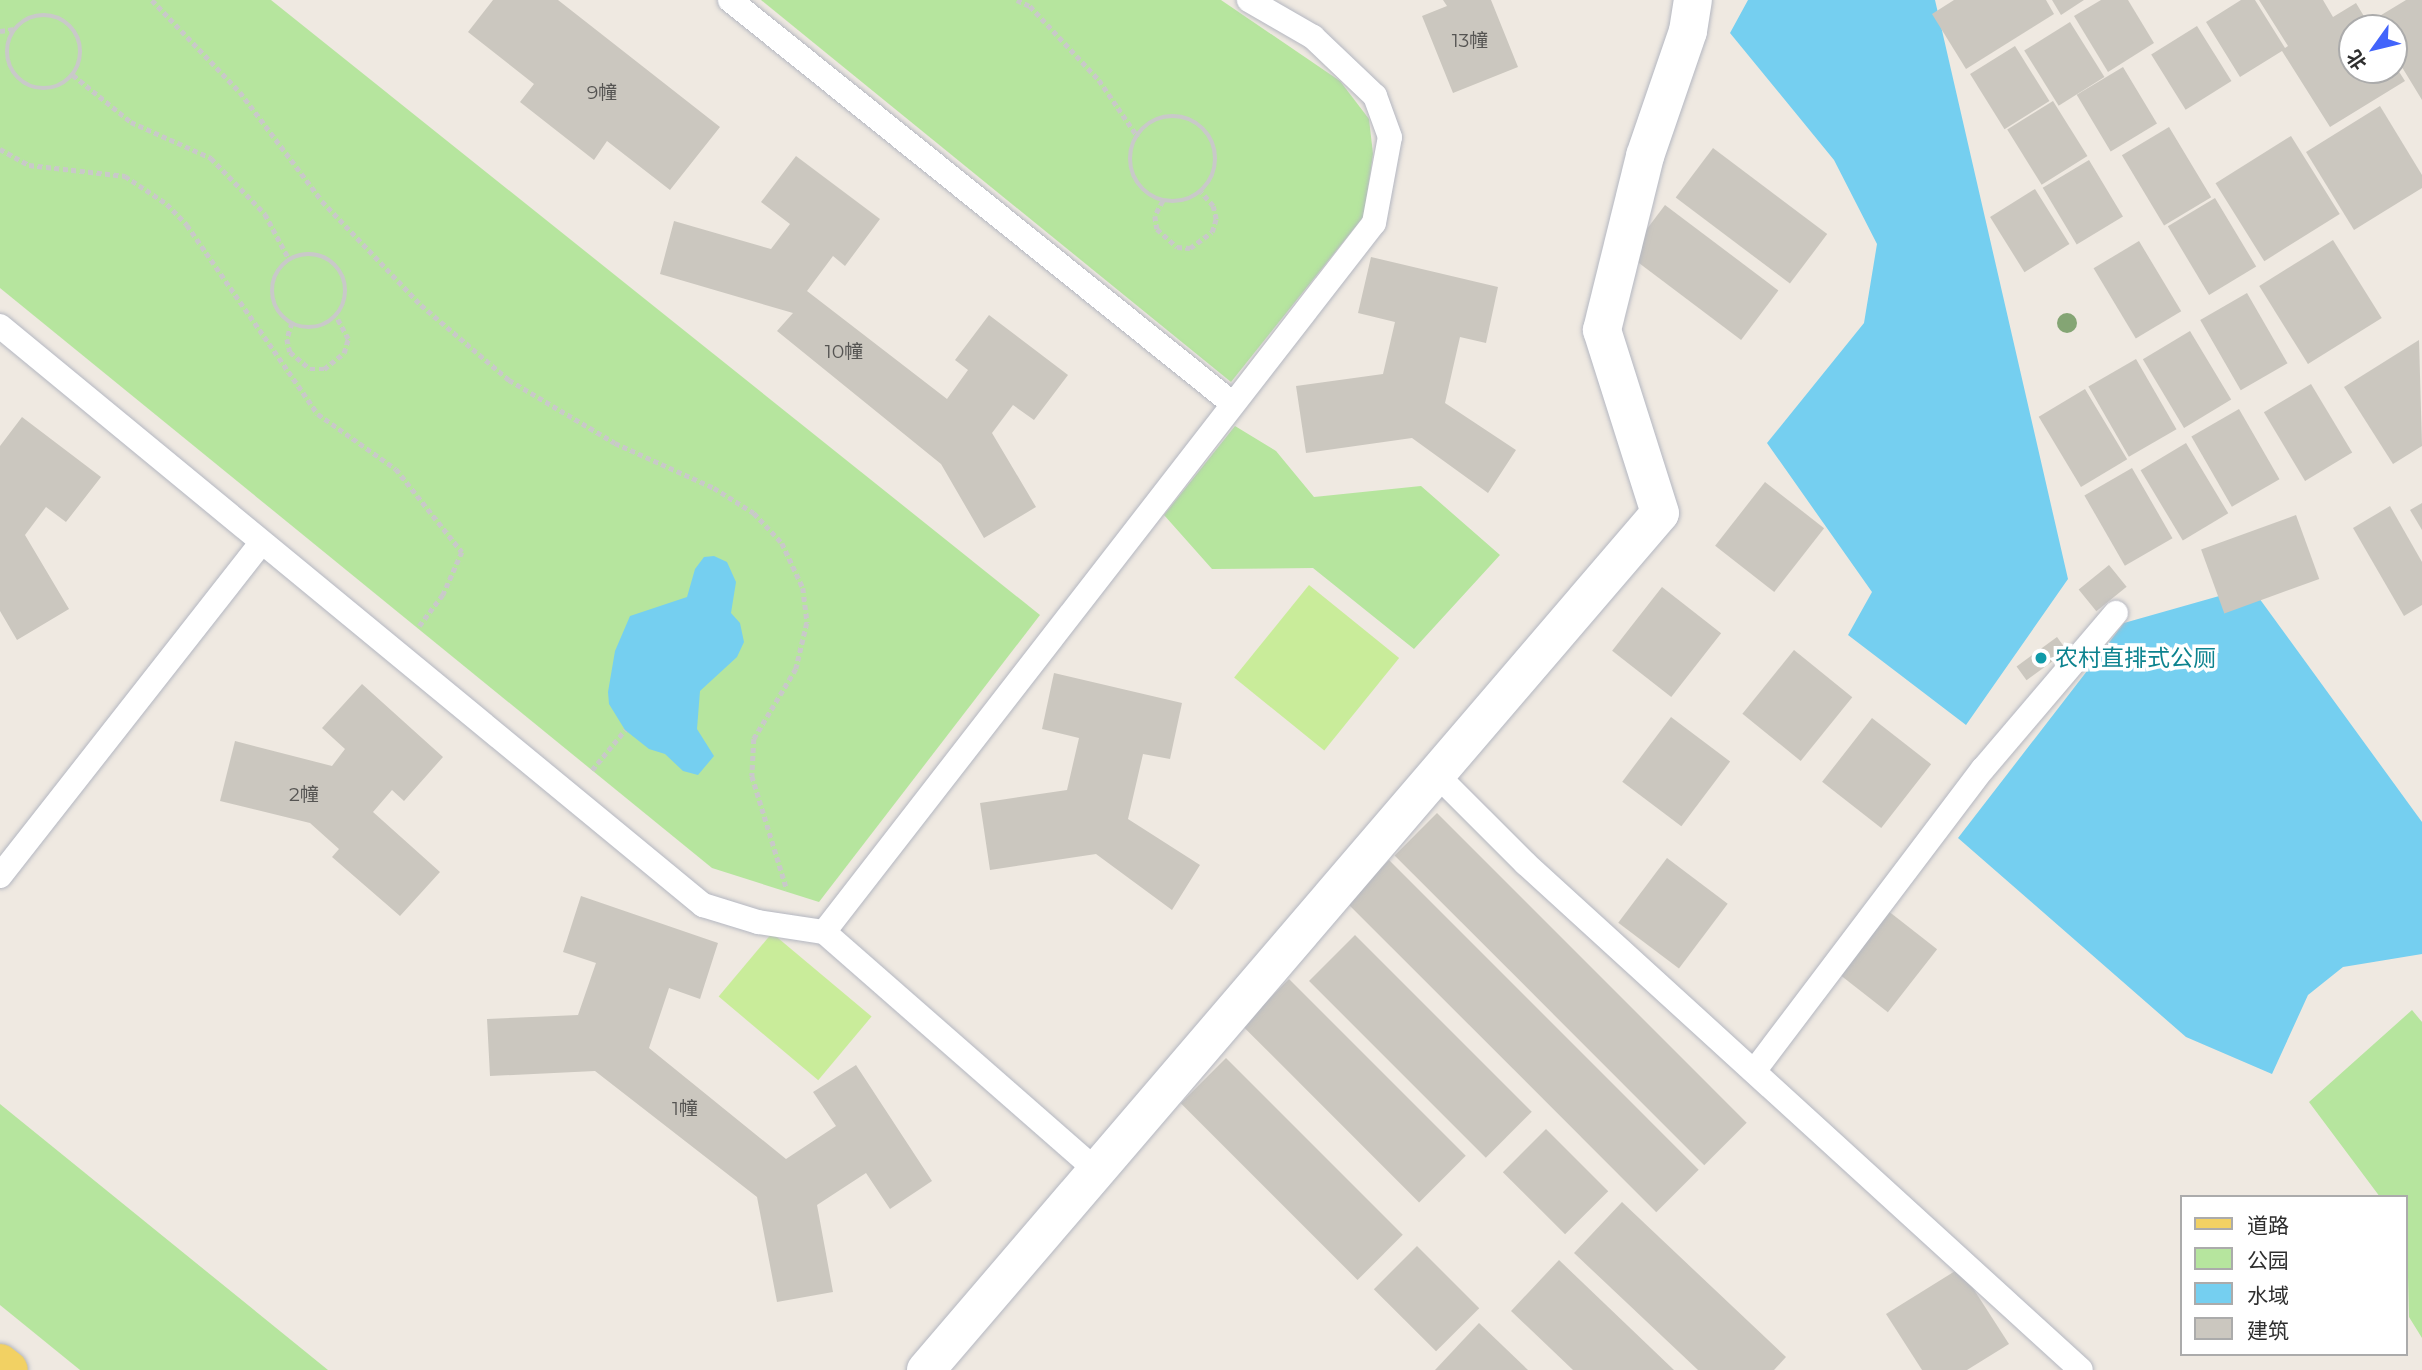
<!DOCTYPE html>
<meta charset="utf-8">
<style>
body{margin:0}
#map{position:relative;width:2422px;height:1370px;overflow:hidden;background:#efe9e1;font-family:Montserrat,"Noto Sans SC",sans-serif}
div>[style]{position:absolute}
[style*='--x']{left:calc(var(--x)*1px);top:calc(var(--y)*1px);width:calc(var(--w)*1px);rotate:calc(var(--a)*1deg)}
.green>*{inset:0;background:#b6e59e}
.pitch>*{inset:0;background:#c9ec9a;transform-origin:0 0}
.water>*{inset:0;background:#75cff0}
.building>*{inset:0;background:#cbc7bf;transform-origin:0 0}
.path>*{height:4.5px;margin-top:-2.25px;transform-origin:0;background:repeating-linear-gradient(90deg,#c9c9c9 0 5px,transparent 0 8.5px)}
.path>.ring{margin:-2.25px;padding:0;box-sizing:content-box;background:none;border:4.5px solid #c9c9c9;border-radius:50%}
.roads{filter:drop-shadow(0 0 2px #b4b7c1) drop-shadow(0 0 2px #b4b7c1)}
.lane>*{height:24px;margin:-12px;padding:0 12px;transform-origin:12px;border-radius:12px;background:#fff}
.street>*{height:38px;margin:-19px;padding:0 19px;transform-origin:19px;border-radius:19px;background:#fff}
.primary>*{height:38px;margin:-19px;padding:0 19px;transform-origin:19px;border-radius:19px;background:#f2d163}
.trees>*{width:20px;height:20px;margin:-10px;border-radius:50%;background:#84a574}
.dots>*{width:19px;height:19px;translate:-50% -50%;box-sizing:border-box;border:4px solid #fff;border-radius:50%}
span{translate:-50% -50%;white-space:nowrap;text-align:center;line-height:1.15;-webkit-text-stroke:7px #fff;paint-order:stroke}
.number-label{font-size:19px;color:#555452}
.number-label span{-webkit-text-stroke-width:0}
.culture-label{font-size:23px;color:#0d838f}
.left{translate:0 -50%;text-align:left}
.legend{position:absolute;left:2180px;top:1195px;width:228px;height:161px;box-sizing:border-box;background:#fff;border:2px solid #ababab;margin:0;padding:9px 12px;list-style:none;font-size:21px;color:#2e2e2e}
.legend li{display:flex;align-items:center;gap:14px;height:35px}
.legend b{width:35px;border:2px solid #ababab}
.north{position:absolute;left:2338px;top:14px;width:70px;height:70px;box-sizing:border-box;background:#fff;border:2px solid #ababab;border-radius:50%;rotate:236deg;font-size:19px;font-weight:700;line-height:28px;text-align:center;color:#2e2e2e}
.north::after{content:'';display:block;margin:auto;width:24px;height:32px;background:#4264fb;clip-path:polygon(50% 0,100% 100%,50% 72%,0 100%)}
</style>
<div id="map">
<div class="green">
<i style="clip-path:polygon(0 0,271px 0,1040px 615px,819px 902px,712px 868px,0 288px)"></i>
<i style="clip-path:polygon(761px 0,1221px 0,1340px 81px,1369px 119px,1373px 154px,1364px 216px,1231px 382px)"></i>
<i style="clip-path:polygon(1235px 426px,1276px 451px,1314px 497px,1421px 486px,1500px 555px,1414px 649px,1313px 568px,1212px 569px,1164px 515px)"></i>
<i style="clip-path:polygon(2412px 1010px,2422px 1022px,2422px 1338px,2409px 1317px,2406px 1197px,2380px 1197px,2309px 1102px)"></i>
<i style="clip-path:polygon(0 1104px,328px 1370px,80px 1370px,0 1305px)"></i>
</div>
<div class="pitch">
<i style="left:1309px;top:585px;width:116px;height:119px;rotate:39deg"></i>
<i style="left:772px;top:933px;width:130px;height:83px;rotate:40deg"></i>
</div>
<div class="water">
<i style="clip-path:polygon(1748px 0,1935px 0,2068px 579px,1966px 725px,1848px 635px,1872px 592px,1767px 443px,1864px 323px,1877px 244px,1834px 160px,1730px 33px)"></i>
<i style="clip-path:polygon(714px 556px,727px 562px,736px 582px,731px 613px,740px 623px,744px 642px,737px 657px,700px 691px,697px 729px,714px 756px,698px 775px,683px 771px,665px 754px,649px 749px,625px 730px,609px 704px,608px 692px,615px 651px,630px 616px,687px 597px,695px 569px,704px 557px)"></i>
<i style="clip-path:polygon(2251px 587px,2422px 822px,2422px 954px,2343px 967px,2308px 995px,2272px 1074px,2186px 1037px,1958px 838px,2124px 623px)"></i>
</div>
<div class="building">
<i style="clip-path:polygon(493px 0,558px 0,720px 127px,670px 190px,607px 141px,594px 160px,520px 102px,534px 84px,468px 32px)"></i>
<i style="clip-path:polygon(1443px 0,1491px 0,1518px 67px,1453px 93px,1422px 16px,1447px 6px)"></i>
<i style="clip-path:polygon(1954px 0,2046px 0,2054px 14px,1966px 69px,1932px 14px)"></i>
<i style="clip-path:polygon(2052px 0,2084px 0,2061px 15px)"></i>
<i style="clip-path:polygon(2101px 0,2128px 0,2154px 43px,2108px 72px,2074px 16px)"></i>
<i style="clip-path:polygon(2241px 0,2255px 0,2285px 48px,2288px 46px,2259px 0,2323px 0,2333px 17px,2356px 3px,2371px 28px,2352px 28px,2352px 70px,2394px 70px,2394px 64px,2405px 81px,2330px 127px,2282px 51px,2240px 77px,2206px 22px)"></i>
<i style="clip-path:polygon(2406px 0,2422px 0,2422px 100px,2394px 54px,2394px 28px,2378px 28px,2373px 20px)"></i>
<i style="left:2070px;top:22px;width:65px;height:54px;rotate:58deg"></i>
<i style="left:2197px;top:26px;width:65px;height:54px;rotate:58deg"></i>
<i style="left:2015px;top:46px;width:65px;height:53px;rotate:58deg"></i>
<i style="left:2123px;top:67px;width:66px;height:54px;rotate:59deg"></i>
<i style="left:2053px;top:101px;width:65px;height:54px;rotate:58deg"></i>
<i style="clip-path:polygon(2380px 106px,2422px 175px,2422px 188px,2354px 230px,2306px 152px)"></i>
<i style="left:2169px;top:127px;width:82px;height:55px;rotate:59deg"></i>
<i style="left:2291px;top:136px;width:92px;height:89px;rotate:58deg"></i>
<i style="left:1713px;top:148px;width:143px;height:62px;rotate:37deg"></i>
<i style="clip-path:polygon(796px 156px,880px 219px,845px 266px,833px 256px,807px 291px,947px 399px,968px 370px,955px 360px,989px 315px,1068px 375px,1034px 420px,1013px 405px,992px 433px,1036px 507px,984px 538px,941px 464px,777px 331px,793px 313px,660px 274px,674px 221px,771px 249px,790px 224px,761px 202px)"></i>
<i style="left:2089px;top:160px;width:66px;height:54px;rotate:59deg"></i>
<i style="left:2035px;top:189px;width:65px;height:53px;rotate:58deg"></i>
<i style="left:2215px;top:198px;width:80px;height:55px;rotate:59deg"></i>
<i style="left:1665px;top:205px;width:142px;height:62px;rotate:37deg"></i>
<i style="left:2333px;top:240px;width:92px;height:87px;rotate:58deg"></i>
<i style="left:2139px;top:241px;width:82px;height:53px;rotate:59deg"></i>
<i style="clip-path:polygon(1371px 257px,1498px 287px,1486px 343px,1460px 337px,1445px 403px,1516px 450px,1488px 493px,1412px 438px,1306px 453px,1296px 386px,1383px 374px,1395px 322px,1358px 313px)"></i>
<i style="left:2247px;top:293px;width:81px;height:54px;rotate:60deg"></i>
<i style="left:2190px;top:331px;width:80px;height:55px;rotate:59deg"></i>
<i style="clip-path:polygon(2419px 340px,2422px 446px,2393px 464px,2344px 387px)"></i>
<i style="left:2136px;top:359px;width:81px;height:55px;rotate:60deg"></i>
<i style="left:2311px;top:384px;width:80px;height:55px;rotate:59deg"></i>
<i style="left:2085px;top:389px;width:82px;height:54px;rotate:59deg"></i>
<i style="left:2239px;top:409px;width:81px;height:55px;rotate:60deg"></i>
<i style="clip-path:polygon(22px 417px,101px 477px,66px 522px,46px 507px,25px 535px,69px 609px,17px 640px,0 611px,0 446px)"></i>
<i style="left:2186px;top:443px;width:82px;height:53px;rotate:59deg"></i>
<i style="left:2132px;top:468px;width:81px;height:55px;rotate:60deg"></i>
<i style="left:1765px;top:482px;width:75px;height:81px;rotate:38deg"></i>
<i style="clip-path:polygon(2422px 503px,2422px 530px,2410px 510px)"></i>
<i style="clip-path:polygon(2390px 506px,2422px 562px,2422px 605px,2404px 616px,2353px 528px)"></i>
<i style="left:2296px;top:515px;width:68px;height:101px;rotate:70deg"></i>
<i style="left:2109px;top:565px;width:28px;height:39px;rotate:51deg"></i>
<i style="left:1662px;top:587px;width:75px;height:81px;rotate:38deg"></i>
<i style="left:2057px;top:637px;width:17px;height:50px;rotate:54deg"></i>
<i style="left:1794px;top:650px;width:75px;height:82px;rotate:39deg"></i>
<i style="clip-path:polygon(1054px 673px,1182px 703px,1170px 759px,1143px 754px,1128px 819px,1200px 865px,1172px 910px,1096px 854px,990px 870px,980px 803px,1067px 790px,1079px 738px,1042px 729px)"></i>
<i style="clip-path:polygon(362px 684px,443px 757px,404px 801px,392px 790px,373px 812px,440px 872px,400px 916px,332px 857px,339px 849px,310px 823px,220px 801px,235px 741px,332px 766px,345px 749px,322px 728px)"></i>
<i style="left:1671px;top:717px;width:74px;height:81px;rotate:37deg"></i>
<i style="left:1872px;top:718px;width:75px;height:81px;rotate:38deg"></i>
<i style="left:1437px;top:813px;width:438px;height:60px;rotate:45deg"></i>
<i style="left:1667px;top:858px;width:76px;height:81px;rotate:37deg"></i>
<i style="left:1389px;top:860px;width:438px;height:60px;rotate:45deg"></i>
<i style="clip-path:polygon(581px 896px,718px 943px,700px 999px,669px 988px,649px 1048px,786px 1159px,836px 1126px,813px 1092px,856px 1065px,932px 1181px,890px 1209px,866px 1173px,817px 1205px,833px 1292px,777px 1302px,757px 1197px,595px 1071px,490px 1076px,487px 1019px,578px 1015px,596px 963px,563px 952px)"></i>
<i style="left:1878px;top:903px;width:75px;height:80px;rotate:38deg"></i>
<i style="left:1355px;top:935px;width:250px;height:65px;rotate:45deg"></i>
<i style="left:1289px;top:979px;width:250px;height:66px;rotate:45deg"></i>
<i style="left:1226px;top:1058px;width:250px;height:64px;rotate:45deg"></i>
<i style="left:1546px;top:1129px;width:88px;height:61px;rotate:45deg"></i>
<i style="clip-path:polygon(1622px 1202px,1786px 1357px,1774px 1370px,1698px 1370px,1574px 1253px)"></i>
<i style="left:1417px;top:1246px;width:88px;height:61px;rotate:45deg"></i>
<i style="clip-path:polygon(1559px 1260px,1674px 1370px,1573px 1370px,1511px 1311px)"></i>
<i style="clip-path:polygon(1960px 1268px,2009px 1344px,1967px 1370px,1922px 1370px,1886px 1314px)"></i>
<i style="clip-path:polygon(1479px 1323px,1528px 1370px,1435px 1370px)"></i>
</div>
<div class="path">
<i style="--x:152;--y:0;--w:127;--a:46.3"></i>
<i style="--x:240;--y:92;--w:136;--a:53"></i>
<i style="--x:322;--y:201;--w:144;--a:46.4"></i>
<i style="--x:421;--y:305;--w:116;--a:40.4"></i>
<i style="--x:509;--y:380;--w:123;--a:30.7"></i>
<i style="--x:615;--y:443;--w:109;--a:24.4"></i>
<i style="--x:714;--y:488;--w:47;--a:32"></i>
<i style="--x:754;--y:513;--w:41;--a:47"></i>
<i style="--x:782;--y:543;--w:50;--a:65"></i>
<i style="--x:803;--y:588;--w:35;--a:83"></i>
<i style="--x:807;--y:623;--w:47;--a:103.4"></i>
<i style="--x:796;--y:669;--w:82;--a:121"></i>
<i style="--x:754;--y:739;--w:37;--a:93"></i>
<i style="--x:752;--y:776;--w:119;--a:72.9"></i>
<i style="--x:1017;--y:0;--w:14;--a:25"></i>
<i style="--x:1030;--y:6;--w:101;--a:47"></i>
<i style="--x:1099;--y:80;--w:69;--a:55.6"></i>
<i class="ring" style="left:7px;top:15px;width:69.5px;height:69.5px"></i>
<i style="--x:0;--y:31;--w:15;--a:-8"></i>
<i style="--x:73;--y:75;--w:75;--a:39"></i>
<i style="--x:131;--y:122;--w:88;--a:24.2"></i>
<i style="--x:211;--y:158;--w:78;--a:46"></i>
<i style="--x:265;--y:214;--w:51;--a:61.9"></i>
<i class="ring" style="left:1130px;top:116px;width:81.5px;height:81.5px"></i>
<i style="--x:0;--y:149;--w:33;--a:29"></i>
<i style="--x:29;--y:165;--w:97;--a:6.5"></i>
<i style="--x:125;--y:176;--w:50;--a:33.7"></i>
<i style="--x:167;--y:204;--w:29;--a:46"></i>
<i style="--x:187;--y:225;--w:230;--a:55.3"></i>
<i style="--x:318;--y:414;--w:95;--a:35.2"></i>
<i style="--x:396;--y:469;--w:106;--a:51.5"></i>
<i style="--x:462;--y:552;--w:47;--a:113.8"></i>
<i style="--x:443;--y:595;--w:39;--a:127"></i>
<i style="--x:1163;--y:201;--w:17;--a:118"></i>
<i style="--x:1155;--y:216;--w:13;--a:81"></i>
<i style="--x:1157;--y:229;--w:27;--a:42"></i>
<i style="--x:1177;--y:247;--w:13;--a:4"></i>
<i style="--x:1190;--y:248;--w:27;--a:-36"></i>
<i style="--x:1212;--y:232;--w:14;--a:-73"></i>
<i style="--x:1216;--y:219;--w:13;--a:-103"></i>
<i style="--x:1213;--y:206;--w:18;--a:-131"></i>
<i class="ring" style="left:272px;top:254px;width:69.5px;height:69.5px"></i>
<i style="--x:292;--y:323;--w:17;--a:107"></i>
<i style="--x:287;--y:339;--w:13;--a:77"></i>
<i style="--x:290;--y:352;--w:26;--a:40"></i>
<i style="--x:310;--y:369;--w:14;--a:0"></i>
<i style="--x:324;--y:369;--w:26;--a:-39"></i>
<i style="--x:344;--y:353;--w:15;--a:-74"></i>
<i style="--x:348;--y:339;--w:26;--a:-118"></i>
<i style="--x:592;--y:770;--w:52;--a:-50.5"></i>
</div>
<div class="roads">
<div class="lane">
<i style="--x:730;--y:0;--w:645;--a:38.77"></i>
<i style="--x:0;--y:326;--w:911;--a:39.48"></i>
<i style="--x:703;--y:905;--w:58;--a:17.2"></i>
<i style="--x:758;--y:922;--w:67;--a:8.6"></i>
<i style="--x:824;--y:932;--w:363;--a:41.2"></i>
<i style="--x:1436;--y:774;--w:126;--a:45"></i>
<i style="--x:1525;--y:863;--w:752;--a:42.36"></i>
<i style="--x:0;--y:876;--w:423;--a:-51.9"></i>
<i style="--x:824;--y:932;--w:897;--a:-52.2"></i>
<i style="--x:1374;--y:223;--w:87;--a:-79.5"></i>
<i style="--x:1390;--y:137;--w:44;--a:-110.1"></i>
<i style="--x:1375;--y:96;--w:86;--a:-136.4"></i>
<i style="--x:1313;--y:37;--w:74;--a:-150"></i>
<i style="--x:1755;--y:1070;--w:378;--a:-52.9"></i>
<i style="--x:1983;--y:769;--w:205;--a:-49.6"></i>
</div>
<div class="street">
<i style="--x:926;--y:1370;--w:1128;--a:-49.42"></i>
<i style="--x:1660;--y:513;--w:192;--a:-107.6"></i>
<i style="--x:1602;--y:330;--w:179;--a:-76.1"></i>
<i style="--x:1645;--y:156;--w:132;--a:-71"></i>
<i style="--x:1688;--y:31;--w:31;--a:-81"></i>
</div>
<div class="primary">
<i style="--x:0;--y:1363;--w:11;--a:38"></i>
</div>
</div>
<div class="trees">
<i style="left:2067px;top:323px"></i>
</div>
<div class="dots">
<i style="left:2041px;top:658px;background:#0f9aa8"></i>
</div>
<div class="number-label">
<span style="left:1470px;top:41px">13幢</span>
<span style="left:602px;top:93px">9幢</span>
<span style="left:844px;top:352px">10幢</span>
<span style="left:304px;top:795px">2幢</span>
<span style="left:685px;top:1109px">1幢</span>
</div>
<div class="culture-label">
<span class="left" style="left:2055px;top:658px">农村直排式公厕</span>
</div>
<ul class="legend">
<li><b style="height:9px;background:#f2d163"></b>道路</li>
<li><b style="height:19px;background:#b6e59e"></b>公园</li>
<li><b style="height:19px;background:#75cff0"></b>水域</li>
<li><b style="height:19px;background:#cbc7bf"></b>建筑</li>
</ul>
<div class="north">北</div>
</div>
